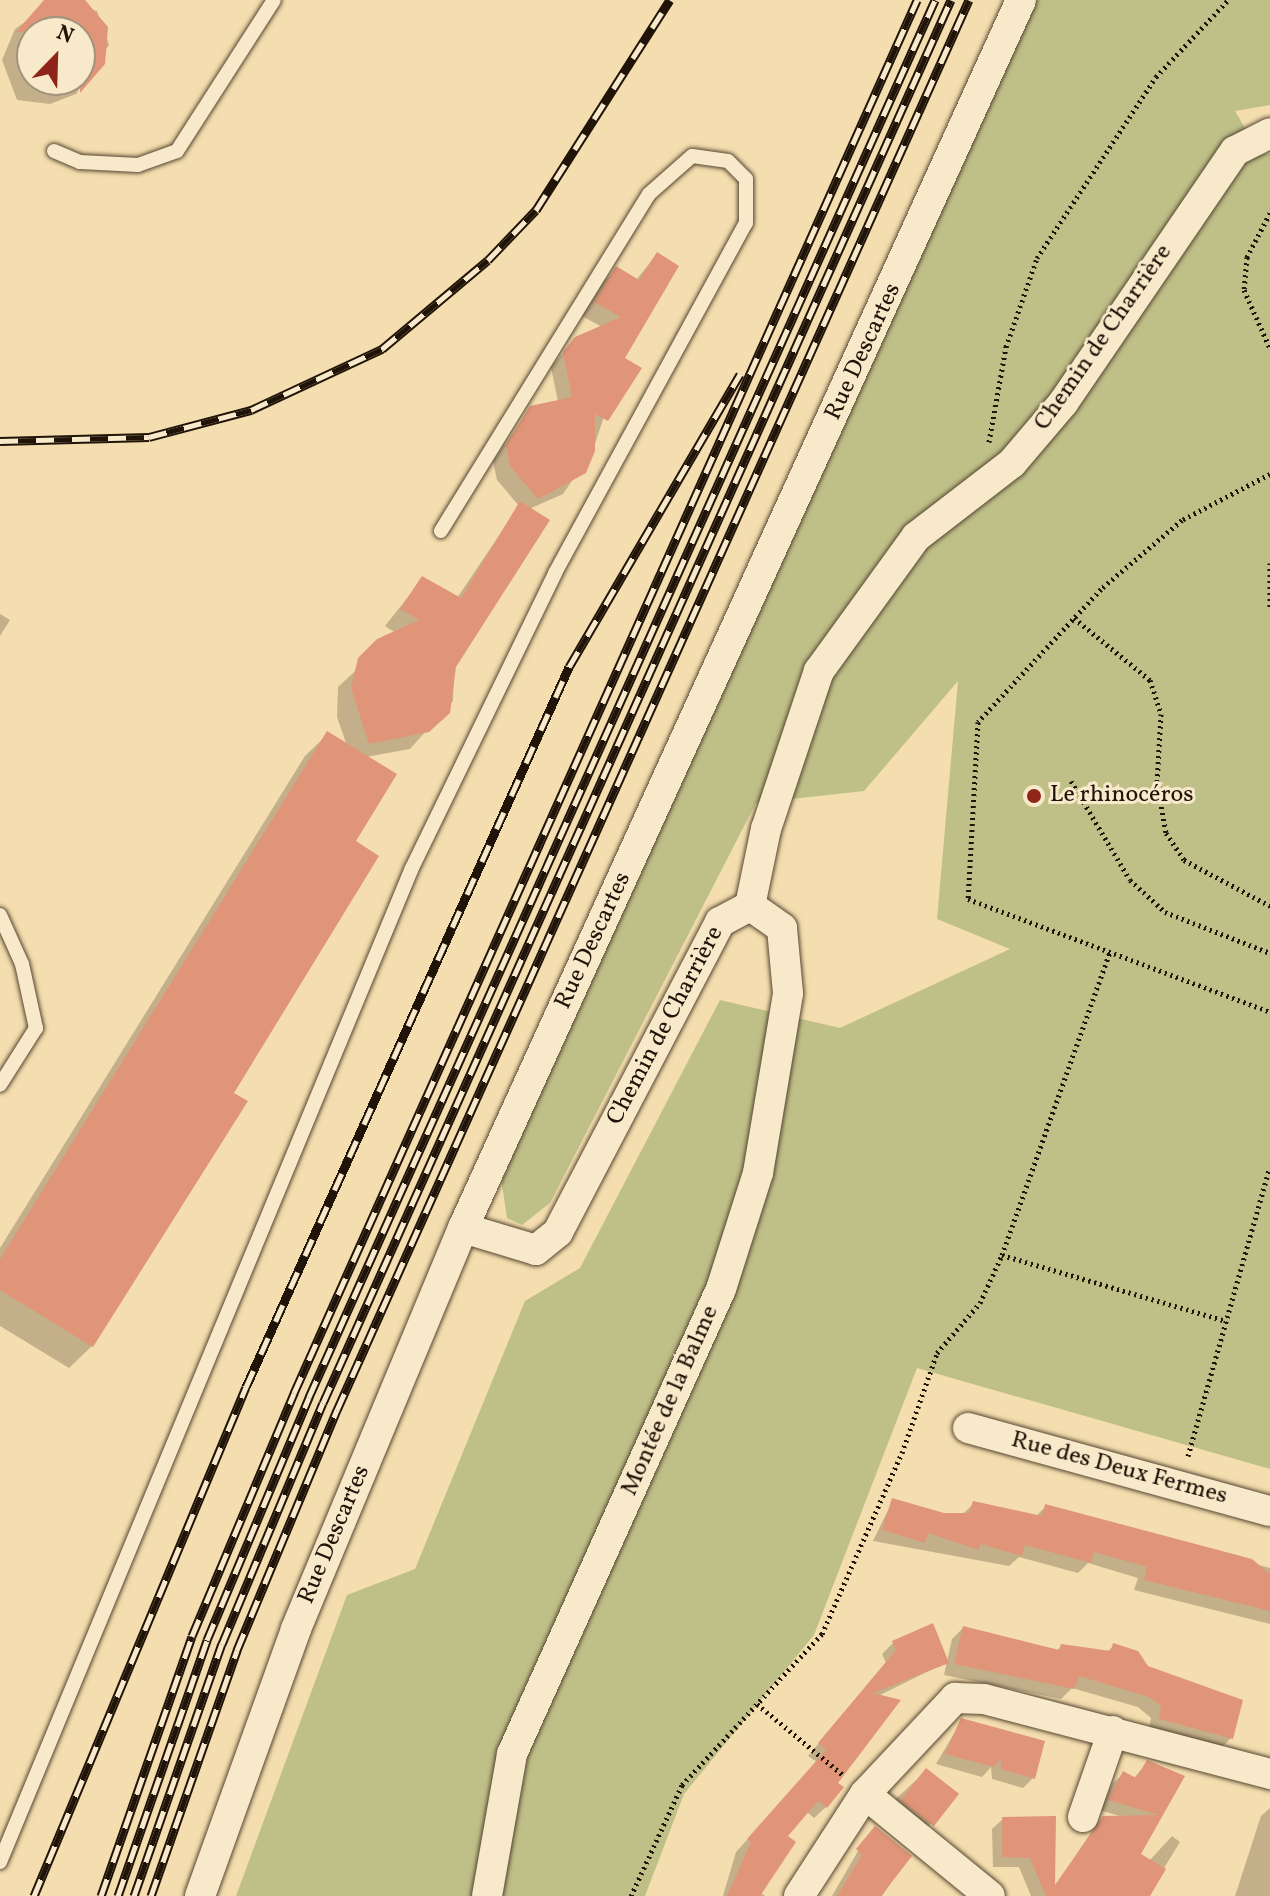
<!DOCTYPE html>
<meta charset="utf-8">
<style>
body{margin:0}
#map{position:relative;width:1270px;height:1896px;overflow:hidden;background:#f4ddae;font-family:Vollkorn,serif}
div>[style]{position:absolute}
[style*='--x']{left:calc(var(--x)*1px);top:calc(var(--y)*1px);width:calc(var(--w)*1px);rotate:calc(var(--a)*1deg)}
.green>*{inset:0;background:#bfc088}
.shadow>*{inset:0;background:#0003}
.building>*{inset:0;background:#e09579;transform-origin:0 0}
.path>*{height:5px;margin-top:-2.5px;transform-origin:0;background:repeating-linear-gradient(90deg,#201409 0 2px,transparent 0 6px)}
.roads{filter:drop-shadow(0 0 2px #554632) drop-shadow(0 0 2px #554632)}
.service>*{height:14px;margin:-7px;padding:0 7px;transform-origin:7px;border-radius:7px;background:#f8e9ca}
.minor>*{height:30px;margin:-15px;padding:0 15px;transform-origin:15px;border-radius:15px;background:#f8e9ca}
.rail>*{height:9px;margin-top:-4.5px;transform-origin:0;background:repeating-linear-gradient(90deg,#f8e9ca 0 18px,#201409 0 36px);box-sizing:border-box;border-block:2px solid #201409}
.dots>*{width:22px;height:22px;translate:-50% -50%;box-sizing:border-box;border:4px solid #f8e9ca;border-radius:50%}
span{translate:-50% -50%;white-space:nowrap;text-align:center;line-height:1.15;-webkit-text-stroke:6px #f8e9ca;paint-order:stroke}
.street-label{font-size:24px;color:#201409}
.poi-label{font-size:24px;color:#201409}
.left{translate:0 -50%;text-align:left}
.north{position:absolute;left:16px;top:16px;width:80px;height:80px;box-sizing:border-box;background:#f8e9ca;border:2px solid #a2947d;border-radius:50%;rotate:23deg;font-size:22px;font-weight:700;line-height:32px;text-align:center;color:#201409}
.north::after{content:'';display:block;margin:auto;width:28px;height:36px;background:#8f2418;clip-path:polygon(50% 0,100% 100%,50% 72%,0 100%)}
</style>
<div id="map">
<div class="green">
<i style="clip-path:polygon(1034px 0,1270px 0,1270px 105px,1235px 111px,1261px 155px,1270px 153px,1270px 1469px,917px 1368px,814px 1635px,684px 1794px,645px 1896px,236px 1896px,347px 1595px,415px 1569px,525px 1301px,580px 1268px,720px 1000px,840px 1028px,1010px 949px,937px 919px,958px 681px,864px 791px,756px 803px,550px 1203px,522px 1225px,507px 1218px,501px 1178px)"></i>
</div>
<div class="shadow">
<i style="clip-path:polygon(evenodd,57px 0,97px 11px,109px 45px,76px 94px,50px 104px,17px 100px,2px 60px,15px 29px,57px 0,32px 32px,80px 32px,80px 80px,32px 80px,32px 32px)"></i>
<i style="clip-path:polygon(657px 254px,593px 450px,563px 494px,529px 509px,454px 666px,453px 701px,410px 749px,366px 757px,353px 842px,231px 1094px,92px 1346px,69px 1368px,0 1326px,0 1248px,305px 756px,328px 734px,347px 746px,337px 717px,338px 687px,396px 633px,385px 626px,423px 578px,457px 598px,519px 506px,497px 480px,493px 461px,531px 408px,558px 402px,551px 367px,576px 338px,602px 327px,582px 316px,603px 282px,616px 269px,636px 280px)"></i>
<i style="clip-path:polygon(0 614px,10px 620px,0 636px)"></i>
<i style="clip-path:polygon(893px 1500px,943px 1515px,963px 1514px,974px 1503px,1036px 1516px,1046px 1506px,1270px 1568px,1270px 1624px,1134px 1590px,1138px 1578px,1088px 1563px,1078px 1573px,1019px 1557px,1009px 1566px,873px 1541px)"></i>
<i style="clip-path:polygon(963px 1628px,1056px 1651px,1062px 1646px,1107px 1652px,1114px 1645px,1231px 1738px,1220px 1749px,1149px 1730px,1151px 1718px,1138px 1707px,1072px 1688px,1061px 1699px,944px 1675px,952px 1639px)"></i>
<i style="clip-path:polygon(893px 1643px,947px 1662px,878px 1696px,826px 1807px,814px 1818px,807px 1812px,786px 1837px,760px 1892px,765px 1896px,723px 1896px,736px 1852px,817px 1762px,808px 1756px,886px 1663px,882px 1654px)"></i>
<i style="clip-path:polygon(962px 1720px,1033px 1778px,1023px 1788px,992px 1779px,991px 1767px,982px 1777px,936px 1764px)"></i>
<i style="clip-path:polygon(1147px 1763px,1182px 1777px,1138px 1854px,1149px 1861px,1172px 1836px,1180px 1842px,1147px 1896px,1031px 1896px,1019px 1867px,993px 1867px,992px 1829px,1003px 1819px,1054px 1818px,1051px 1894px,1096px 1825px,1120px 1816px,1099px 1810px,1113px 1783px,1124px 1773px,1133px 1779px)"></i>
<i style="clip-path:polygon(926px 1771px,956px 1795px,920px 1836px,886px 1808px)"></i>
<i style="clip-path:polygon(1270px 1808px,1270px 1896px,1235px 1896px,1261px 1816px)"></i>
<i style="clip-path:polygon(865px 1839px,909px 1856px,882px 1896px,832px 1896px)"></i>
</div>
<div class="building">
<i style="clip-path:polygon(44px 0,85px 0,108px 27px,105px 64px,80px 93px,80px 32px,16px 32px)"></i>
<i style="clip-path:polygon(657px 252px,679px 266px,625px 358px,642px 368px,608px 421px,595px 414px,595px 451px,586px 473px,538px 499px,510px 466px,506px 445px,530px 406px,572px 397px,563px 352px,575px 337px,621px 317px,594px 302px,616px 266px,639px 280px)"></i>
<i style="clip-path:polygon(520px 501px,550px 520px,456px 667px,450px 713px,429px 732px,369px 744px,351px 688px,358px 658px,377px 639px,419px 620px,400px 609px,422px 576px,461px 598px)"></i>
<i style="clip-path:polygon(327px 731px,397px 774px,356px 841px,379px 856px,234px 1093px,248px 1101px,93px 1347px,0 1290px,0 1259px)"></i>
<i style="clip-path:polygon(892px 1498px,944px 1513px,969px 1513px,973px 1501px,1042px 1516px,1045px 1504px,1252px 1559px,1270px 1574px,1270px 1611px,1144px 1580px,1147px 1567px,1094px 1552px,1091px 1563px,1025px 1545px,1022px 1556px,980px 1544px,979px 1550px,928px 1533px,925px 1543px,882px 1530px)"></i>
<i style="clip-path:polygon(933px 1623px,949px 1663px,873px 1693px,901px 1700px,838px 1783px,844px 1787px,827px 1808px,818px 1801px,788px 1836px,796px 1842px,760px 1896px,727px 1896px,751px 1842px,747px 1839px,826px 1750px,818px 1743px,896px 1650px,892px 1641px)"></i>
<i style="clip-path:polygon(963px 1626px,1059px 1650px,1061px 1644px,1111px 1651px,1113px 1643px,1138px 1651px,1148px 1666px,1243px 1700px,1233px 1739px,1159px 1719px,1161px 1706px,1149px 1697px,1079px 1676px,1074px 1689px,954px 1664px)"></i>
<i style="clip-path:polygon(961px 1718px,1045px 1741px,1035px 1779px,1001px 1769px,1001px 1758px,994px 1767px,945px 1754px)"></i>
<i style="clip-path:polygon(1147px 1760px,1185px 1776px,1141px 1854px,1166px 1869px,1150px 1896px,1046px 1896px,1030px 1858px,1002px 1857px,1002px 1817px,1056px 1816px,1055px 1885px,1103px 1816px,1159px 1815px,1108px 1800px,1123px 1771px,1136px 1778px)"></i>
<i style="left:926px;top:1768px;width:42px;height:41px;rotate:38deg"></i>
<i style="clip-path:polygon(875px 1826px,912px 1856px,881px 1896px,837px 1896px,862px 1855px,856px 1849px)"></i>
</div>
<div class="path">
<i style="--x:1270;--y:213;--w:50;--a:117.6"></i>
<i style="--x:1247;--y:257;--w:33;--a:95"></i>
<i style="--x:1244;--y:290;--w:64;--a:65.9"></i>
<i style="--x:989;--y:442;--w:97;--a:-79.9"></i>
<i style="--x:1006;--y:347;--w:94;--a:-70.8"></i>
<i style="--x:1037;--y:258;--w:217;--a:-56.7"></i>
<i style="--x:1156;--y:77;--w:105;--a:-46.9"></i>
<i style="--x:1270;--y:474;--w:99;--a:152.4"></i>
<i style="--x:1182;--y:520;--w:106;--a:139.6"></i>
<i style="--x:1101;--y:589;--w:181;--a:132.8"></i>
<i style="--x:978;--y:722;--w:177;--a:93.2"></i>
<i style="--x:968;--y:899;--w:322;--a:20.5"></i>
<i style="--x:1270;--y:563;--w:46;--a:90"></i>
<i style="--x:1074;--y:618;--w:98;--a:39.2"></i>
<i style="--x:1150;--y:680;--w:36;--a:72"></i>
<i style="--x:1161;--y:714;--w:69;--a:93.3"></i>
<i style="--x:1157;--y:783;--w:51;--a:79.8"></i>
<i style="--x:1166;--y:833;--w:32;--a:56"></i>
<i style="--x:1184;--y:860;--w:98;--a:28.1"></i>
<i style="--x:1071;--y:781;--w:115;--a:59.2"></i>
<i style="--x:1130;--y:880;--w:47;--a:42.4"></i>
<i style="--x:1165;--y:912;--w:113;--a:21.3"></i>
<i style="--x:1002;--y:1255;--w:234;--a:16.4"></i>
<i style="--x:1188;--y:1456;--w:300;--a:-74.2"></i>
<i style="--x:757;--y:1704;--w:112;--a:39.5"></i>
<i style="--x:631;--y:1896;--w:122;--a:-65.3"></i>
<i style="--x:682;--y:1785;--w:206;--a:-47.2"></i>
<i style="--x:822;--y:1634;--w:198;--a:-66.2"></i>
<i style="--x:902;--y:1453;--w:106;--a:-70.7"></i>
<i style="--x:937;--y:1353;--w:66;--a:-49.3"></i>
<i style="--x:980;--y:1303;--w:53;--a:-65.4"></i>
<i style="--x:1002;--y:1255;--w:322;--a:-70.4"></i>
</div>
<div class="roads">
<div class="service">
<i style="--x:54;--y:151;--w:28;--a:23"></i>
<i style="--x:80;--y:162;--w:58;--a:3"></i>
<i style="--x:138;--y:165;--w:41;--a:-19.7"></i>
<i style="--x:177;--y:151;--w:179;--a:-57.3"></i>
<i style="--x:0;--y:915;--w:54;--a:65.8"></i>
<i style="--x:22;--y:964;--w:66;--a:77.7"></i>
<i style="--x:36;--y:1028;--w:67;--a:122.3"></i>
<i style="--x:0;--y:1862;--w:1076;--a:-67.49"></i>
<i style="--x:412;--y:868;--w:328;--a:-64.1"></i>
<i style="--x:555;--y:573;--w:399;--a:-61.4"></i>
<i style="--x:746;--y:223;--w:44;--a:-90"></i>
<i style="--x:746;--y:179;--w:25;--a:-135"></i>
<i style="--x:728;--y:161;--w:36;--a:-172"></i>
<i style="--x:692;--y:156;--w:57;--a:138.5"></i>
<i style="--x:649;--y:194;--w:396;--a:121.7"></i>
</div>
<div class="minor">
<i style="--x:750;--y:906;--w:79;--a:-78.3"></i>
<i style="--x:766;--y:829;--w:167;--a:-71.5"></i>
<i style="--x:819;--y:671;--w:165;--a:-54.1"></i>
<i style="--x:916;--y:537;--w:121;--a:-37.6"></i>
<i style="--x:1012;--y:463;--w:79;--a:-49.6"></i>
<i style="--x:1063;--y:403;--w:305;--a:-55.7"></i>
<i style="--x:1235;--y:151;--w:39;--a:-27"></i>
<i style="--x:463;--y:1228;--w:76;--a:16.8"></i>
<i style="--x:536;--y:1250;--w:28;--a:-39"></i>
<i style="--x:558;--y:1232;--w:350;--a:-62.4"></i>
<i style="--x:720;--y:922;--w:34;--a:-28"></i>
<i style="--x:968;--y:1428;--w:313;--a:15.4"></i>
<i style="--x:865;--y:1794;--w:161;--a:39.2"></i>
<i style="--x:1083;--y:1817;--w:91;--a:-70.8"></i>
<i style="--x:200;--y:1896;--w:284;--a:-70.2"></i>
<i style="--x:296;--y:1629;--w:434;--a:-67.4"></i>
<i style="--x:463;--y:1228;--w:1349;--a:-65.56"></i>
<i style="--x:487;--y:1896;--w:144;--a:-80"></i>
<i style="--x:512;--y:1754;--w:510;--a:-65.8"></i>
<i style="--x:721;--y:1289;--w:122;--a:-72.3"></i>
<i style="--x:758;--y:1173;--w:182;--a:-80.5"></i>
<i style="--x:788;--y:993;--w:65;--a:-95.3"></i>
<i style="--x:782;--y:928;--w:39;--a:-145"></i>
<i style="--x:799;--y:1896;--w:121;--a:-57.1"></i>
<i style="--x:865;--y:1794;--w:132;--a:-46.8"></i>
<i style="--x:955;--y:1698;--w:29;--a:2"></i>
<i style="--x:984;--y:1699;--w:296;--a:14.7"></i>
</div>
</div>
<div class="rail">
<i style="--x:0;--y:441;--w:149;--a:-1.5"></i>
<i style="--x:149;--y:437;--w:106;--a:-14.8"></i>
<i style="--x:251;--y:410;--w:145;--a:-25"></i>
<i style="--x:382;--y:349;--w:138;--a:-40"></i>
<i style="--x:488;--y:260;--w:69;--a:-46.2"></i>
<i style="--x:536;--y:210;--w:249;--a:-57.5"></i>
<i style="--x:34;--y:1896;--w:551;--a:-67.39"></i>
<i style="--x:246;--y:1387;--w:789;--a:-65.84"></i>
<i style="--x:569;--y:667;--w:339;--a:-59.7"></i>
<i style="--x:101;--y:1896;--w:275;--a:-70.7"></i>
<i style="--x:192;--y:1636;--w:264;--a:-67.2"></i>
<i style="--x:294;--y:1393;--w:1526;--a:-65.9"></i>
<i style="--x:118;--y:1896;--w:271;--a:-70.8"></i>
<i style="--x:207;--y:1640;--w:264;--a:-67.2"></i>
<i style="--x:309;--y:1397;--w:1531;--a:-65.86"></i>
<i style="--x:134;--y:1896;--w:267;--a:-70.8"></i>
<i style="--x:222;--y:1644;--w:261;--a:-67.3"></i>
<i style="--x:323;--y:1403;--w:1537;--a:-65.89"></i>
<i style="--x:151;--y:1896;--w:261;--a:-70.7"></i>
<i style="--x:237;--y:1650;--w:260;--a:-67.4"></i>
<i style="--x:337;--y:1410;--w:1545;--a:-65.86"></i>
</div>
<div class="dots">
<i style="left:1034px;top:796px;background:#8f2418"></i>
</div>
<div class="street-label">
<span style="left:1104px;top:338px;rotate:-55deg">Chemin de Charrière</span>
<span style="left:864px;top:352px;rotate:-65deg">Rue Descartes</span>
<span style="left:594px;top:941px;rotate:-65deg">Rue Descartes</span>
<span style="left:666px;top:1026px;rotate:-62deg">Chemin de Charrière</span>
<span style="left:671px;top:1401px;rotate:-66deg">Montée de la Balme</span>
<span style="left:1119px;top:1469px;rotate:15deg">Rue des Deux Fermes</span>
<span style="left:335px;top:1535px;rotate:-67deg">Rue Descartes</span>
</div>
<div class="poi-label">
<span class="left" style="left:1050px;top:796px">Le rhinocéros</span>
</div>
<div class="north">N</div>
</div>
